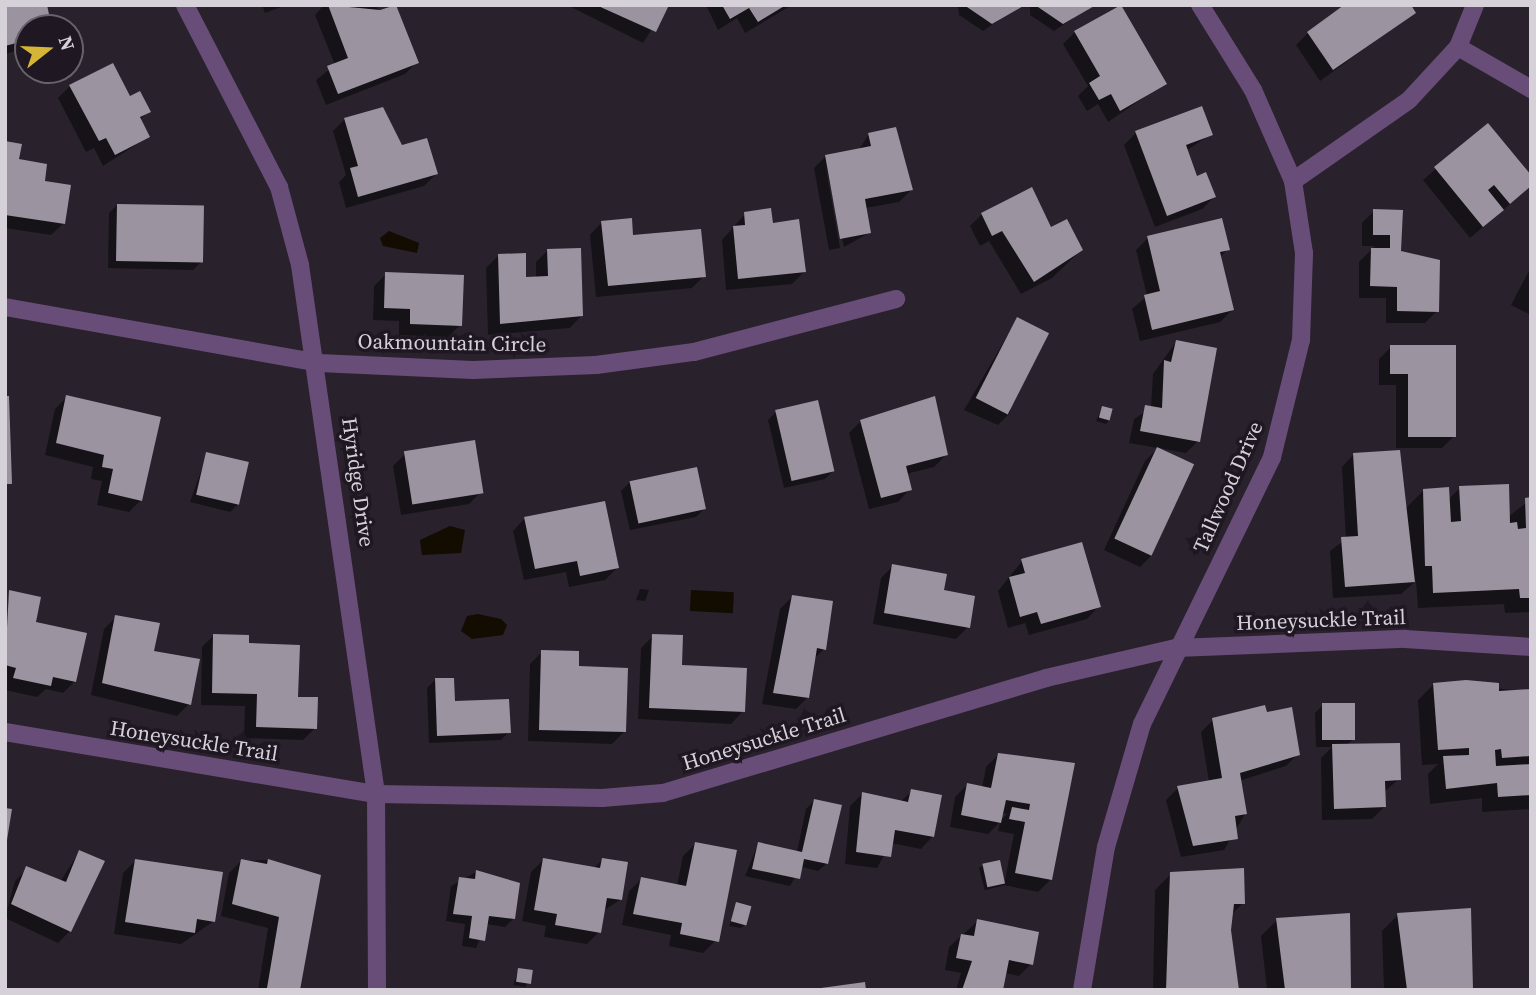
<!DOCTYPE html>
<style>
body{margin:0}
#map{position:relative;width:1536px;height:995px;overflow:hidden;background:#29222d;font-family:"Source Serif 4",serif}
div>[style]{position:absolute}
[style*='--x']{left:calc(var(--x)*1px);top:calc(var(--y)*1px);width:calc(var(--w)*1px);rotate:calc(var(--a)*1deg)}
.water>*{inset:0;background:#130c00;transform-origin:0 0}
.shadow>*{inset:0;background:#0007;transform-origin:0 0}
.building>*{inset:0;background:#9b93a0;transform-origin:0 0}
.minor>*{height:18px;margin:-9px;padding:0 9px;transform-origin:9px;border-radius:9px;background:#694d79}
span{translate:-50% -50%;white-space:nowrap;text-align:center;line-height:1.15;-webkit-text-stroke:7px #1f1823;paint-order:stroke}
.street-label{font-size:21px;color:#d6d1d8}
.frame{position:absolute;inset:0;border:7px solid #d6d1d8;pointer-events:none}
.north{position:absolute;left:14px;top:14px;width:70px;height:70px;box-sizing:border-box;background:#1f1823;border:2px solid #68626b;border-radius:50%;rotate:72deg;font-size:19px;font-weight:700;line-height:28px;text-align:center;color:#d6d1d8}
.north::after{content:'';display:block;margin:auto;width:24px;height:32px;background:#d5b535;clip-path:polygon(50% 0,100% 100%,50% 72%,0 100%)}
</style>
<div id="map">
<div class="water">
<i style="clip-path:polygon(389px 231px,419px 243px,417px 253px,383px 246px,380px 238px)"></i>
<i style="clip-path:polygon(450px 526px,465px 530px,461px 553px,422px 555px,420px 540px)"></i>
<i style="left:691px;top:590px;width:43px;height:21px;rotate:3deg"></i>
<i style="clip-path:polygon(478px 614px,501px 619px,507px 625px,503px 635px,472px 639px,461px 631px,467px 616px)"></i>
</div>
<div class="shadow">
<i style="clip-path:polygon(5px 5px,50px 28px,28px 28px,28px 48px,5px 54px)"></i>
<i style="clip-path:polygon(262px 5px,286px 5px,265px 13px)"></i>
<i style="clip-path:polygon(324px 5px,375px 5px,417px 62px,405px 74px,326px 105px,316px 80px,335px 65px,315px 15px)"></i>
<i style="clip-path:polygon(567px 5px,667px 5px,643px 43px)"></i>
<i style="clip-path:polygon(706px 5px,792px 5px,745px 33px,737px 18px,718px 30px)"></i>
<i style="clip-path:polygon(958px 5px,1021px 5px,983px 31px,959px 15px)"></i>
<i style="clip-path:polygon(1030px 5px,1093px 5px,1054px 31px,1030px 15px)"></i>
<i style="clip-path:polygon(1414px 13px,1320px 81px,1296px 45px,1308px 33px)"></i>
<i style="clip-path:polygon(1075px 32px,1165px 83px,1108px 122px,1098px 104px,1087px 111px,1078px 96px,1088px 86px,1063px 44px)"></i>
<i style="clip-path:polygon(70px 86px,129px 98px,148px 111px,140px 120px,148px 137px,103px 166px,94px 148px,86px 152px,58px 98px)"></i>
<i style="clip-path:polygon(345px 119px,401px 148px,436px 174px,424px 186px,346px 208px,339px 182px,346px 175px,333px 131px)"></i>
<i style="clip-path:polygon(1487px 125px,1522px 194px,1470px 238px,1423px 180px)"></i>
<i style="clip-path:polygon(1136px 133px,1211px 134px,1186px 151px,1196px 178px,1214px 197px,1202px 209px,1155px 227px,1124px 145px)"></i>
<i style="clip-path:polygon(869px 134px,911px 190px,899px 202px,865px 208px,869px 233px,844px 247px,825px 163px,840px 248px,829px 250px,814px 168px,826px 156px,858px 151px)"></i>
<i style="clip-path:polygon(5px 143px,43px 183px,64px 223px,51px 235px,5px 228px)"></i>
<i style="clip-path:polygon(117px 205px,201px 262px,193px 270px,108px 268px,109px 213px)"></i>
<i style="clip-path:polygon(1374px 211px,1402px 211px,1399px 252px,1437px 311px,1425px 323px,1386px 323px,1386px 298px,1359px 298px,1359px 262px,1375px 246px,1362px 246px,1362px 223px)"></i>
<i style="clip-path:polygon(745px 214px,771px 225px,804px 272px,792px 284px,726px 290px,722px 240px)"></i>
<i style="clip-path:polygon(982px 214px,1051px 229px,1081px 250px,1052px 278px,1021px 294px,989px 241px,980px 246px,970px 226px)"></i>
<i style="clip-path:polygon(602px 222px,632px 237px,704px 276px,692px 288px,596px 297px,590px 235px)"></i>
<i style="clip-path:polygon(1148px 238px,1228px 249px,1219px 258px,1232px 310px,1220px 322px,1140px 341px,1132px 309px,1147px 296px,1136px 250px)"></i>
<i style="clip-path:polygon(548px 250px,582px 315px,570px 328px,488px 335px,486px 268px,498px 256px,525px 279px,536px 278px,536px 262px)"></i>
<i style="clip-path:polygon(1531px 267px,1531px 315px,1511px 305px)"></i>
<i style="clip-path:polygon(386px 274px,460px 325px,448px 337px,399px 335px,399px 321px,373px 320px,374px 286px)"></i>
<i style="clip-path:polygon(1017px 319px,1010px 413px,998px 425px,964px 410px)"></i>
<i style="clip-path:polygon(1176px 342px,1198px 441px,1186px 453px,1159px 448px,1152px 555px,1140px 567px,1104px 550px,1145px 461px,1158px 448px,1129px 443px,1134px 419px,1151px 408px,1153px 374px)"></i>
<i style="clip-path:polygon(1391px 347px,1454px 436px,1442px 448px,1396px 448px,1396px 385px,1379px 385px,1379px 359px)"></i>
<i style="clip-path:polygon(67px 397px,141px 500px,129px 512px,97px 505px,102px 481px,91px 479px,93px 467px,45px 455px,55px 409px)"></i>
<i style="clip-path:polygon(1102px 408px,1109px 420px,1106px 424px,1096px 421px)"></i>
<i style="clip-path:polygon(776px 412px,833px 471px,825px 479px,784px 488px,768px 420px)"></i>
<i style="clip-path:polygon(861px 421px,946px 455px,934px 467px,906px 474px,910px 489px,898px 502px,869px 509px,849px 433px)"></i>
<i style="clip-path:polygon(207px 454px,238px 504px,230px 512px,190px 502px)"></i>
<i style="clip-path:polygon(405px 454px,481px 492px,469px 504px,401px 515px,393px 466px)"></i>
<i style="clip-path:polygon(1354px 454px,1405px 509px,1424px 490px,1448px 500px,1460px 488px,1508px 517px,1531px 499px,1531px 612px,1505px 613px,1504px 604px,1418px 608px,1416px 581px,1401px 594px,1333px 598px,1330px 551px,1346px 539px,1342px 467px)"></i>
<i style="clip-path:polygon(629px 483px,704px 509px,696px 517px,630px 530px,621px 491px)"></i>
<i style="clip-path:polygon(525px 518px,617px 568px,605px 580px,569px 587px,566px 572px,524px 580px,513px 531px)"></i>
<i style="clip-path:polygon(1022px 561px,1099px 606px,1087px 619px,1029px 635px,1025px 623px,1008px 628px,998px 591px)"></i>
<i style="clip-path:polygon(893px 566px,942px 591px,968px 627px,956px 639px,873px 624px,881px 578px)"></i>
<i style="clip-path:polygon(640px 589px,649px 590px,645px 601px,636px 600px)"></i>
<i style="clip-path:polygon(9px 592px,75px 681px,63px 693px,46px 689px,37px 697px,5px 690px)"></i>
<i style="clip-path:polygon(792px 597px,824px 649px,813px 660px,808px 697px,796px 709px,762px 704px,780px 609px)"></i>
<i style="clip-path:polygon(116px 617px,152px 652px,189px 704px,177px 716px,91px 695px,104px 629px)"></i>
<i style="clip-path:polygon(214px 635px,247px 645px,296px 699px,315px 728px,303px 740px,244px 738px,245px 706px,201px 705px,202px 647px)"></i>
<i style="clip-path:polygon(653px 636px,680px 667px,743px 711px,731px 724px,638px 719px,641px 648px)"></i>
<i style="clip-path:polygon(542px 652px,577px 668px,624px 732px,612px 744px,528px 741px,530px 664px)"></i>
<i style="clip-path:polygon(435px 680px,453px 703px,509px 732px,501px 740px,429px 743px,427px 688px)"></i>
<i style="clip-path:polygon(1434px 684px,1531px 691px,1531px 809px,1482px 812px,1482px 798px,1430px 804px,1428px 774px,1438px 764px,1422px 765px,1418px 700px)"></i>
<i style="clip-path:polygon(1323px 705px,1353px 739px,1346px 746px,1399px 779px,1384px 792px,1384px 807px,1372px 819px,1322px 820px,1321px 758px,1332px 747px,1316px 747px,1315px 713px)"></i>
<i style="clip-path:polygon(1265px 714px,1298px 754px,1286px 766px,1239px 781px,1245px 814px,1224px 850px,1181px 857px,1166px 800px,1178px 788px,1209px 782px,1201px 732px,1213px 720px)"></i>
<i style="clip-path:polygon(evenodd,998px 755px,1073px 765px,1050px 880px,1038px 892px,1004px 885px,1014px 834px,998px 831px,1000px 822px,988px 834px,950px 827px,955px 797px,967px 785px,982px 788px,986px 767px,998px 755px,1002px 813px,1007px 814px,1000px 821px,1002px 813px)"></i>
<i style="clip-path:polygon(912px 791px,933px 836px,921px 849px,891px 843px,877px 868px,845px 864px,850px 806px,862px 794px,900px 802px)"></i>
<i style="clip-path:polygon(814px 801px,826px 864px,818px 871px,801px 867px,790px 886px,745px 876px,758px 844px,797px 852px,806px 809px)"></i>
<i style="clip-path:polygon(695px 844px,715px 941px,703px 953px,669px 946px,671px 935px,622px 925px,629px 891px,642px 879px,677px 886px,683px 856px)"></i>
<i style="clip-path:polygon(79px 852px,70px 931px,58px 943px,5px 918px,15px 881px,27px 869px,60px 882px)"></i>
<i style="clip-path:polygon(269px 860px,298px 990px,258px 990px,268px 928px,221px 916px,229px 873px,241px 861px)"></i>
<i style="clip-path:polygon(543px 860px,593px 869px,602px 860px,620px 900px,603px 911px,599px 932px,587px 944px,544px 937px,546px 926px,522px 921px,531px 872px)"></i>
<i style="clip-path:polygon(135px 861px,214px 921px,181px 944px,114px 934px,123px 873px)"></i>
<i style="left:998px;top:862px;width:24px;height:20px;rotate:75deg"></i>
<i style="clip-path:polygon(476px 872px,513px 919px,505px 927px,486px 924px,476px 948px,462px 946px,465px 924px,446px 921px,451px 886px)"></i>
<i style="clip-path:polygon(1171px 874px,1243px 903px,1231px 915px,1230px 930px,1235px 990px,1153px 990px,1155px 890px)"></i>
<i style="clip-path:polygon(737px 904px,745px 925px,741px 928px,729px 926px)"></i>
<i style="clip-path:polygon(1398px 915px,1468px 990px,1384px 990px,1382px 931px)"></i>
<i style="clip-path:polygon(1277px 920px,1346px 990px,1267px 990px,1261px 936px)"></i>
<i style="clip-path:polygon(978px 921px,1031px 964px,1019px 976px,1004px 973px,1001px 990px,956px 990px,961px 973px,945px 970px,949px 947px)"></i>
<i style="clip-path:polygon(519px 969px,528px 983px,525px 987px,513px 985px)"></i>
</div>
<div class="building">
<i style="clip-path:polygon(5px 5px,47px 5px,52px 28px,28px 28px,28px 40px,5px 46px)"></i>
<i style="clip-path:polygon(328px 5px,380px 10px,396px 5px,419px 63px,338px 94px,327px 66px,348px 58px)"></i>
<i style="clip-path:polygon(596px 5px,669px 5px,656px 32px)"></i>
<i style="clip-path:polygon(722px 5px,786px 5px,758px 22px,749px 8px,730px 19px)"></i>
<i style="clip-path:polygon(964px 5px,1025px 5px,992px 24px)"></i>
<i style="clip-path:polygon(1035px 5px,1096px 5px,1063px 24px)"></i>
<i style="clip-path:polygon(1121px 5px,1167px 84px,1120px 111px,1111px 94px,1099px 100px,1089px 83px,1100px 76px,1074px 31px)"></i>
<i style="clip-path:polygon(1344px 5px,1411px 5px,1416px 13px,1333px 70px,1307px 32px)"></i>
<i style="clip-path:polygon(113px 63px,130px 96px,140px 91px,151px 112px,140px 117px,150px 137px,115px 155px,106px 138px,99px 141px,69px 85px)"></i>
<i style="clip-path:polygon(1202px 106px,1213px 135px,1186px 145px,1197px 176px,1206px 172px,1216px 197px,1167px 216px,1135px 131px)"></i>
<i style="clip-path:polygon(383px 107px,402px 145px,427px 138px,438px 174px,358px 197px,350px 168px,358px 166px,344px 118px)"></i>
<i style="clip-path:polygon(1488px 123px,1531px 175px,1531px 186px,1510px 204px,1494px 185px,1488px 190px,1504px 210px,1483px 227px,1434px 167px)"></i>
<i style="clip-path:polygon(896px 127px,913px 190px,865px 199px,871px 233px,840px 239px,825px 155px,871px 146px,868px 133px)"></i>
<i style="clip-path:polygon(5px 141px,22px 144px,19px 159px,47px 164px,45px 181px,71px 185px,65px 224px,5px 215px)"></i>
<i style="clip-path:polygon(1032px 187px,1051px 227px,1067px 219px,1083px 250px,1034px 282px,1002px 231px,992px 236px,981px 213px)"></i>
<i style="left:117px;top:204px;width:87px;height:57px;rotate:1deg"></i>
<i style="clip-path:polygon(771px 208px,773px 223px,799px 219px,806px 272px,738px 279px,733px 226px,745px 225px,744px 212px)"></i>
<i style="clip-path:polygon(1373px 209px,1403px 210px,1401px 251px,1440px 260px,1439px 312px,1397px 311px,1397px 287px,1370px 286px,1371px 248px,1390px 248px,1390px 235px,1373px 235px)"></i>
<i style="clip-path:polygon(632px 218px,633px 235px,701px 229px,706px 277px,608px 286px,601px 221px)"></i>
<i style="clip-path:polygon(1222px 218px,1230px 250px,1220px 252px,1234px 310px,1152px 330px,1144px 295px,1160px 291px,1147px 236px)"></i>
<i style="clip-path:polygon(581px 248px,583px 316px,500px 324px,498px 254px,526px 253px,526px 277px,548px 276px,547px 249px)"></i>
<i style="clip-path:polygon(385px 272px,464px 275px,462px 326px,410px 324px,410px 309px,384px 308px)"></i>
<i style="left:1017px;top:317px;width:36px;height:91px;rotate:27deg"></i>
<i style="clip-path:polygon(1176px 340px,1217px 348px,1200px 442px,1140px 431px,1145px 405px,1162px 408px,1164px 360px,1171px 362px)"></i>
<i style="clip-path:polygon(1390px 345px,1456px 345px,1456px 437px,1408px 437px,1408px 374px,1390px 374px)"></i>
<i style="clip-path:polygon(66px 395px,161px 417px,142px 501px,108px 493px,113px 469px,102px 467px,104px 455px,56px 443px)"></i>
<i style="clip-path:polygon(5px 396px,9px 396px,12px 484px,5px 484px)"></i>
<i style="clip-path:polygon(935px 396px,948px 455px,906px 466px,912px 490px,881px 498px,860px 420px)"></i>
<i style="left:818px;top:400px;width:73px;height:44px;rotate:77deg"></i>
<i style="left:1102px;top:406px;width:11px;height:12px;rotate:15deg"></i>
<i style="left:475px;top:440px;width:54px;height:72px;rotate:81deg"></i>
<i style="left:1157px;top:447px;width:41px;height:101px;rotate:25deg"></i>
<i style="clip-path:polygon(1400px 450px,1415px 582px,1345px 587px,1341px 537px,1358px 536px,1353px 453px)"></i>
<i style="left:206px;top:452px;width:44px;height:44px;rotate:13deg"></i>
<i style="left:697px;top:467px;width:43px;height:69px;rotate:78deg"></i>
<i style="clip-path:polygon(1509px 484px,1510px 523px,1517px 522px,1518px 529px,1526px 528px,1525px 498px,1531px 497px,1531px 598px,1520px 598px,1519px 589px,1433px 593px,1432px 566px,1425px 566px,1423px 489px,1449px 487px,1451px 522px,1461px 521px,1459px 486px)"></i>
<i style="clip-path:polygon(605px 501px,619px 568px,580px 576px,577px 561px,535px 569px,524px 517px)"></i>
<i style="clip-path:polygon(1082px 542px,1101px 607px,1041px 624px,1037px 612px,1020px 617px,1009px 577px,1025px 573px,1021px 559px)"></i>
<i style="clip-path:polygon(892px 564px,947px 574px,944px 590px,975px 596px,970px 628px,884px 613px)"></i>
<i style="clip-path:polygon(9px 590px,41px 597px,36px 622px,87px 633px,76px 682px,53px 677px,51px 686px,13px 678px,16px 668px,5px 665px)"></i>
<i style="clip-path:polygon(792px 595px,833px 601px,826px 650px,817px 648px,809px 698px,773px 693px)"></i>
<i style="clip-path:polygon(115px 615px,160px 623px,154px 651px,200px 659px,191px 705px,102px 683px)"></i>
<i style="clip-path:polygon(213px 634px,249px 635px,249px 643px,300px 645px,298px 697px,318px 697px,317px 729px,256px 727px,257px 694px,212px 693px)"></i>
<i style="clip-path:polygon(652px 634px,683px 635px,682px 665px,747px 668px,745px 712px,649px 708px)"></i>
<i style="clip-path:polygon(541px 650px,579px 651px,579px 666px,628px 668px,626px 732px,539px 730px)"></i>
<i style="clip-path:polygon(435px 678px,454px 678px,455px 701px,509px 699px,511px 733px,437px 736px)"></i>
<i style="clip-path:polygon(1466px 680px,1499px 683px,1499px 691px,1531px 689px,1531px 756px,1502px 758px,1501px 749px,1495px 750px,1496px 766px,1531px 764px,1531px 795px,1498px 797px,1497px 783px,1446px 789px,1443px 756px,1469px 755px,1469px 748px,1438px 750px,1433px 683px)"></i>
<i style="left:1322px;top:703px;width:33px;height:37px"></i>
<i style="clip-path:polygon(1265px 705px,1267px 712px,1292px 707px,1300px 755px,1240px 773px,1247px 814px,1235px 816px,1238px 839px,1193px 846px,1177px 786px,1222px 778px,1212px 718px)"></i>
<i style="clip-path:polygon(1400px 743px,1401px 780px,1385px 781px,1386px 807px,1334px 809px,1332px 744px)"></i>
<i style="clip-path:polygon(998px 753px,1075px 763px,1052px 880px,1015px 873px,1025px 822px,1009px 819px,1012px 807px,1029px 810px,1030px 804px,1006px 800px,1001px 823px,961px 815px,967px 783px,991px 788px)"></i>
<i style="clip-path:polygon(911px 789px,942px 795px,934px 837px,895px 830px,891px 857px,856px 852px,862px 792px,908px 802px)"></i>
<i style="clip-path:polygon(814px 799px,842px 805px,828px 864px,804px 859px,800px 879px,752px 869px,758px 842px,802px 852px)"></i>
<i style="clip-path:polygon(5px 808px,12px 809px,7px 840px,5px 839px)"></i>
<i style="clip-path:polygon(695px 842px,737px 850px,719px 942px,680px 934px,682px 923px,633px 914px,641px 877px,686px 886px)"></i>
<i style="clip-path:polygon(79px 850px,105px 861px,71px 932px,11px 904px,26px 866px,66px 882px)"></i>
<i style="clip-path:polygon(543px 858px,600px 868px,602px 858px,628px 862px,622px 900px,607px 898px,601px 933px,555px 925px,557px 914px,534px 910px)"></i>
<i style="clip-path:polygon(135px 859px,223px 872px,215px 922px,197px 919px,195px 933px,125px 922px)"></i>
<i style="clip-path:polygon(241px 859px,267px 864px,268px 859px,321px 875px,300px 990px,267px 988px,279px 917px,232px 904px)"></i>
<i style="left:1000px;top:860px;width:24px;height:18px;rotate:78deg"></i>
<i style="clip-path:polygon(1244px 868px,1245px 904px,1234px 904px,1231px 930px,1239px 990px,1166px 990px,1170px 872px)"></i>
<i style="clip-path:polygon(476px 870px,520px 883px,515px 919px,489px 916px,485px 941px,469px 938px,472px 916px,453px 914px,459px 877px,475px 879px)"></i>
<i style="left:736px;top:902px;width:16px;height:20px;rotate:15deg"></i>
<i style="clip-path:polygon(1471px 908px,1473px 990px,1407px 990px,1397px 913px)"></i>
<i style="clip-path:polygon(1350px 913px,1351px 990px,1285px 990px,1276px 918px)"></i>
<i style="clip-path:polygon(977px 919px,1039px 932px,1033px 965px,1009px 960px,1003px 990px,962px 990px,972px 961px,956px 958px,961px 934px,974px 936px)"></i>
<i style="left:518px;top:968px;width:15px;height:14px;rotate:8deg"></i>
<i style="clip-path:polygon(865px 982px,866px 990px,821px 990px,821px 988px)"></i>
</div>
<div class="minor">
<i style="--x:185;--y:5;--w:205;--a:62.7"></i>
<i style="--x:279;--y:187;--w:81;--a:74.9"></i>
<i style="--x:300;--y:265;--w:534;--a:81.82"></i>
<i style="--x:376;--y:794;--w:196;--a:89.7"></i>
<i style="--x:1458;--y:47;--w:84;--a:29.9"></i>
<i style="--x:1293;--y:181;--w:141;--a:-34.9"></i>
<i style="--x:1409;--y:100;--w:72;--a:-47.2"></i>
<i style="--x:1458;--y:47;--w:45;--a:-68"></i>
<i style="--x:5;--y:307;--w:319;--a:10.1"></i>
<i style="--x:319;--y:363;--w:154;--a:2.6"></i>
<i style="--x:473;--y:370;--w:123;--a:-2.3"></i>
<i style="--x:596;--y:365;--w:99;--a:-7.6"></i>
<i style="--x:694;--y:352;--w:209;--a:-14.7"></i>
<i style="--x:5;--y:732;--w:376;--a:9.5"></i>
<i style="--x:376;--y:794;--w:226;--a:1"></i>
<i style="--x:602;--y:798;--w:61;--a:-4.7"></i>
<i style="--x:663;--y:793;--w:400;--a:-16.7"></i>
<i style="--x:1046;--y:678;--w:133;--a:-13"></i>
<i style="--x:1176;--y:648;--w:229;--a:-2.3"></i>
<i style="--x:1405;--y:639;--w:126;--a:3.6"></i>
<i style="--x:1082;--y:990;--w:145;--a:-80.5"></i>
<i style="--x:1106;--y:847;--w:128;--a:-73.7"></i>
<i style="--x:1142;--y:724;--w:297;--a:-64"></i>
<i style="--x:1272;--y:457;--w:121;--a:-76.1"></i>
<i style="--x:1301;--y:340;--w:87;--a:-88"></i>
<i style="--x:1304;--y:253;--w:73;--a:-98.7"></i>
<i style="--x:1293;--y:181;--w:99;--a:-113.7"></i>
<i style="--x:1253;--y:90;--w:100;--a:-121.9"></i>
</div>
<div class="street-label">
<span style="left:452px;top:343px;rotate:1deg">Oakmountain Circle</span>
<span style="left:358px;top:482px;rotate:82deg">Hyridge Drive</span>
<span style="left:1228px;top:487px;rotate:-66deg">Tallwood Drive</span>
<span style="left:1321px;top:620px;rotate:-2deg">Honeysuckle Trail</span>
<span style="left:764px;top:739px;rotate:-17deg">Honeysuckle Trail</span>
<span style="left:194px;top:741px;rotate:9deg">Honeysuckle Trail</span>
</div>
<div class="frame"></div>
<div class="north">N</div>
</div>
